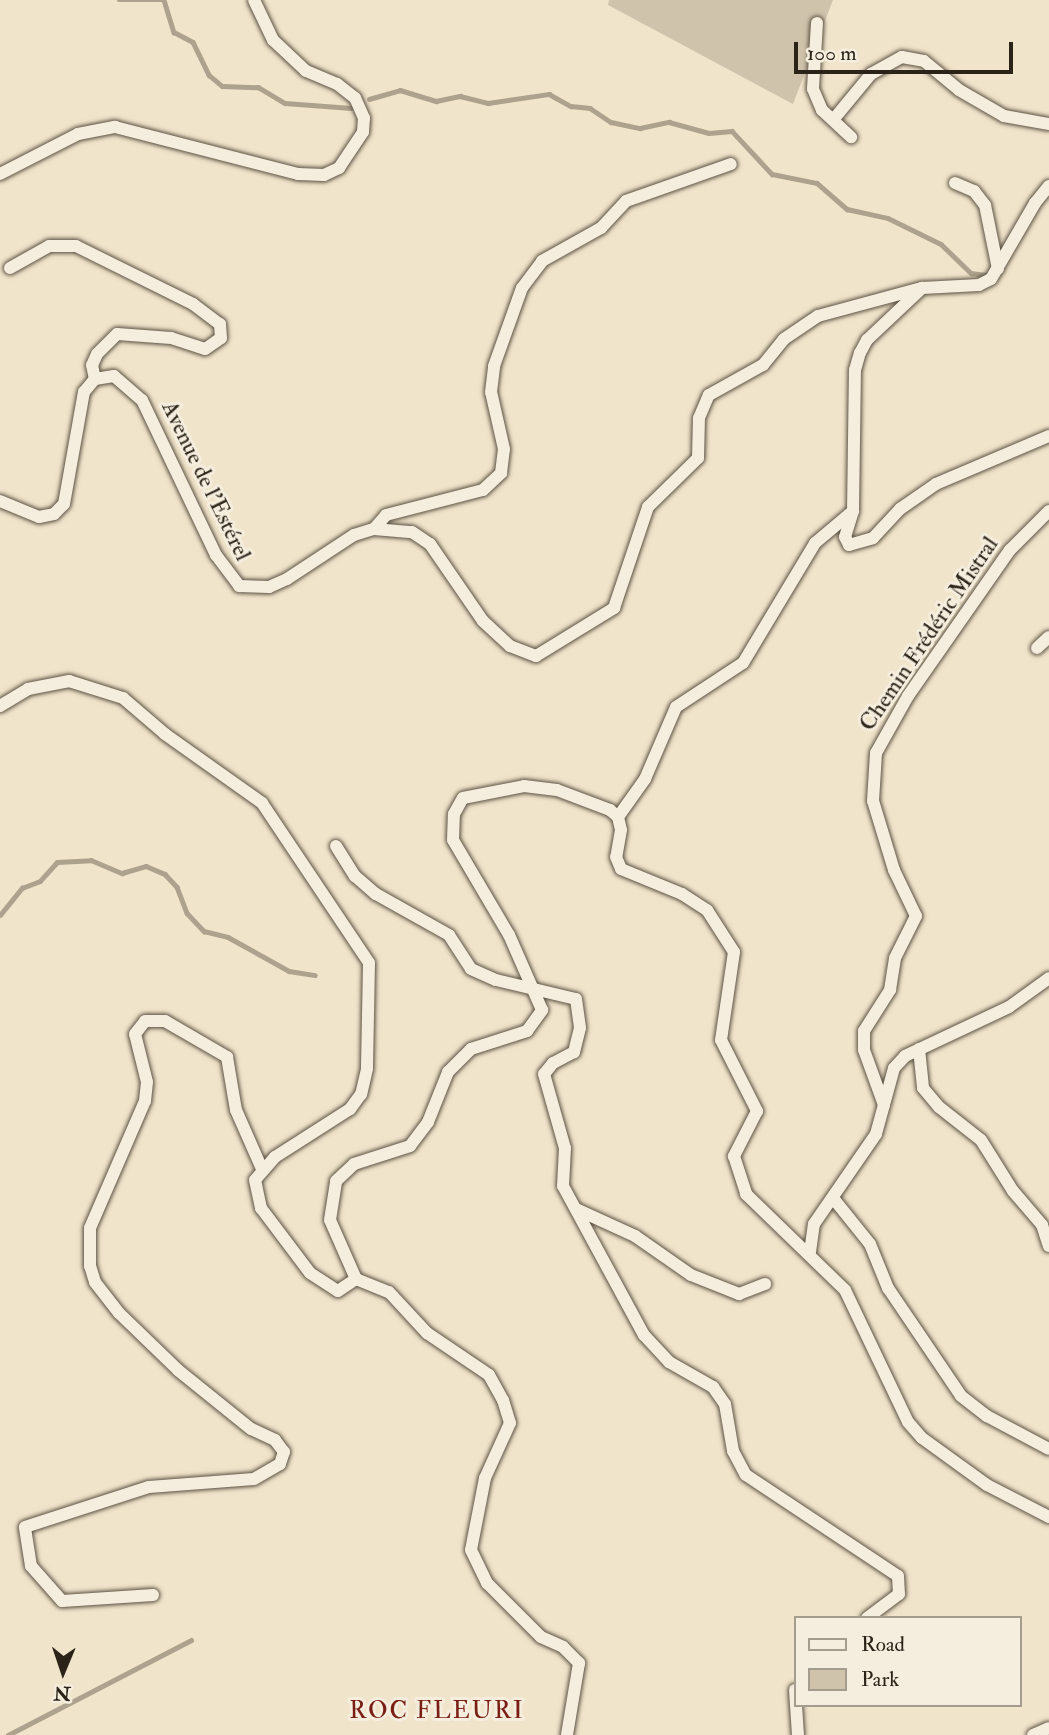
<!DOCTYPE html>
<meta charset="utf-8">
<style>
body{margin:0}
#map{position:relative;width:1049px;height:1735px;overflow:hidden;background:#f0e4ca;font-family:"IM FELL Double Pica",serif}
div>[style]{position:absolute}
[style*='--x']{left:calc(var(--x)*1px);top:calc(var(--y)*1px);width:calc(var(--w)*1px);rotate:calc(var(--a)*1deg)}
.green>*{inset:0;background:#cfc3ac}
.stream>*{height:4.5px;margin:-2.25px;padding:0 2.25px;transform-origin:2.25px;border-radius:2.25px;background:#ada28d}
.roads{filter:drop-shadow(0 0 2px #5c5244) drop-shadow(0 0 2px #5c5244)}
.street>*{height:12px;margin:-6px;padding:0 6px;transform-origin:6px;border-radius:6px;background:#f5eddd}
span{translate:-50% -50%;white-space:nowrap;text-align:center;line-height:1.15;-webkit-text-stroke:6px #f5eddd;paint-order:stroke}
.street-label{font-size:23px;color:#2b2218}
.neighbourhood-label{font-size:24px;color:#7a1f14;letter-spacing:2px}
.legend{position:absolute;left:794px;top:1616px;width:228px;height:91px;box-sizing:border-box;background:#f5eddd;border:2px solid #a49c8e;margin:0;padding:9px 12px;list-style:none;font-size:21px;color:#2b2218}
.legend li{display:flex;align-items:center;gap:14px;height:35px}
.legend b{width:35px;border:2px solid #a49c8e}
.north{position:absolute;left:28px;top:1637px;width:70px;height:70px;-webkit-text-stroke:5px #f5eddd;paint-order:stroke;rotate:182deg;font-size:19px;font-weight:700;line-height:28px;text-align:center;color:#2b2218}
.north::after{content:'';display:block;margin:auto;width:24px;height:32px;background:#2b2218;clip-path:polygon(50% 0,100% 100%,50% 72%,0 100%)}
.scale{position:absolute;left:794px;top:42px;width:219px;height:32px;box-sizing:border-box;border:4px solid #2b2218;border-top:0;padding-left:9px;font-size:21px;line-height:24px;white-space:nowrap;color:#2b2218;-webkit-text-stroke:5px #f5eddd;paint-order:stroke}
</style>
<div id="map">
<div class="green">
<i style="clip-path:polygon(609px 0,833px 0,793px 104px,608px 5px)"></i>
</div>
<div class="stream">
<i style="--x:119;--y:0;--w:45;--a:0"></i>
<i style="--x:164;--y:0;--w:34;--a:73"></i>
<i style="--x:174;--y:32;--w:21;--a:28"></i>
<i style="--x:193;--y:42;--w:37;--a:64"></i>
<i style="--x:209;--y:75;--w:17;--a:40"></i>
<i style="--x:222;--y:86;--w:36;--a:2"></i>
<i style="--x:258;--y:87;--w:31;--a:31"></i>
<i style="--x:285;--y:103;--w:66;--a:4.3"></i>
<i style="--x:369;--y:99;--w:32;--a:-16"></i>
<i style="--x:400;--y:90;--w:38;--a:17"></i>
<i style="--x:436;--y:101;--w:25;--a:-12"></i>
<i style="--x:460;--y:96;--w:29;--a:14"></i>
<i style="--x:488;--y:103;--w:62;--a:-8.4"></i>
<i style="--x:549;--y:94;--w:25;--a:29"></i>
<i style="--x:571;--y:106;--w:19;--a:6"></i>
<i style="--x:590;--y:108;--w:25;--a:34"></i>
<i style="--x:611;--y:122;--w:30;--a:12"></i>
<i style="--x:640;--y:128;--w:30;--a:-12"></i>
<i style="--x:669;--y:122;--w:41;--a:15.4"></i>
<i style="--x:709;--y:133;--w:23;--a:-5"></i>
<i style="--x:732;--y:131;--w:59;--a:47.1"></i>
<i style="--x:772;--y:174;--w:46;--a:11.3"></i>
<i style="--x:817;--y:183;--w:40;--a:41"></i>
<i style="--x:847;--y:209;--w:42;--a:12.4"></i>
<i style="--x:888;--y:218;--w:59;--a:26.1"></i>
<i style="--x:941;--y:244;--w:42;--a:44"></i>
<i style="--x:971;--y:273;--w:14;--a:8"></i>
<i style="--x:0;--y:915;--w:35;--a:-51"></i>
<i style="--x:22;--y:888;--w:19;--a:-21"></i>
<i style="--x:40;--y:881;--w:25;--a:-48"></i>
<i style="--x:57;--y:862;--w:34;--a:-3"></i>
<i style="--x:91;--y:860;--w:34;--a:23"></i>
<i style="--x:122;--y:873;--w:25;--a:-16"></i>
<i style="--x:146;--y:866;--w:21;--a:23"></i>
<i style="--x:165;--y:874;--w:18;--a:47"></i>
<i style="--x:177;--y:887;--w:28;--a:69"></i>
<i style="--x:187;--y:913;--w:25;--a:47"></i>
<i style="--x:204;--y:931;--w:25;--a:14"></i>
<i style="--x:228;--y:937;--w:70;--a:29.1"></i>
<i style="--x:289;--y:971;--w:26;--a:9"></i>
<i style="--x:8;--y:1735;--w:206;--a:-27.4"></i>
</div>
<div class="roads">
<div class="street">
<i style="--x:817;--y:23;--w:66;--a:93.5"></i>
<i style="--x:813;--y:89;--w:23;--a:67"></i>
<i style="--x:822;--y:110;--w:40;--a:43"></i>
<i style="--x:833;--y:120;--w:60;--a:-50.4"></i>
<i style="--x:871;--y:74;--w:35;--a:-29"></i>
<i style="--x:902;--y:57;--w:22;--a:10"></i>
<i style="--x:924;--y:61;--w:45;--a:39.6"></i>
<i style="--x:959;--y:90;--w:52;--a:30"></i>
<i style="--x:1004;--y:116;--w:46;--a:10.1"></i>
<i style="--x:0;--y:174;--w:88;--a:-27.1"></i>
<i style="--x:78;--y:134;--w:38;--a:-11"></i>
<i style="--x:115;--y:127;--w:189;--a:14.4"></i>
<i style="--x:298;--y:174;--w:26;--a:2"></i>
<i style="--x:324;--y:175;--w:17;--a:-25"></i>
<i style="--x:339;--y:168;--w:43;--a:-56.3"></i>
<i style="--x:363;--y:132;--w:14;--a:-86"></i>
<i style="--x:364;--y:118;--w:22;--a:-114"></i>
<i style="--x:355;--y:98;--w:23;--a:-142"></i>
<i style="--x:337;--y:84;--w:34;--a:-157"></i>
<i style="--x:306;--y:71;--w:45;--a:-136.8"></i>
<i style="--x:273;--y:40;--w:44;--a:-115.4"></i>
<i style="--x:955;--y:183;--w:21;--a:23"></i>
<i style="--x:974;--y:191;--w:18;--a:52"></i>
<i style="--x:985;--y:205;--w:65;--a:78.5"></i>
<i style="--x:10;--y:268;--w:45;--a:-29.4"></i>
<i style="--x:49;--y:246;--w:27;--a:0"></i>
<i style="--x:76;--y:246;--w:131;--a:26.4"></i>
<i style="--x:193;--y:304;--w:34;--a:37"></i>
<i style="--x:220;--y:324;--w:14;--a:86"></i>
<i style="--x:221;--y:338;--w:19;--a:145"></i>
<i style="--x:205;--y:349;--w:36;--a:-162"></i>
<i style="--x:171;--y:338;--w:54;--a:-175.8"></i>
<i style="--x:117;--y:334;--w:28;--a:135"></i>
<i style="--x:97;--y:354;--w:12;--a:114"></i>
<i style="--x:92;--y:365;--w:14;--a:78"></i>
<i style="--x:0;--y:501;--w:42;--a:22.3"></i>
<i style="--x:39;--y:517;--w:15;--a:-11"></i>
<i style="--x:54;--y:514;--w:14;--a:-45"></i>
<i style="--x:64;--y:504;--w:114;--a:-79.9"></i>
<i style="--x:84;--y:392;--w:17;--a:-50"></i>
<i style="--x:95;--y:379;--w:19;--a:-9"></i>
<i style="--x:114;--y:376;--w:37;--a:41"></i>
<i style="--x:142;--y:400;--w:172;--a:64.5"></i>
<i style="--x:216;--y:555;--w:39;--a:53"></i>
<i style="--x:239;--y:586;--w:30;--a:2"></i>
<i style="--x:269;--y:587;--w:20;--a:-24"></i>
<i style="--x:287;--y:579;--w:80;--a:-33.3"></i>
<i style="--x:354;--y:535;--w:21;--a:-17"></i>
<i style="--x:374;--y:529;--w:38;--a:5"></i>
<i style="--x:412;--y:532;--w:22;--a:34"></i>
<i style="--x:430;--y:544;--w:93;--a:55.5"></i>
<i style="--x:483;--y:621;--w:37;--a:43"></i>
<i style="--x:510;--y:646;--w:28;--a:21"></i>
<i style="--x:536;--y:656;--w:92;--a:-31.6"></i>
<i style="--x:614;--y:608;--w:107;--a:-71.4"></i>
<i style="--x:648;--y:507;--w:70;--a:-44.4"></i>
<i style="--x:698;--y:458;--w:40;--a:-88.6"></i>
<i style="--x:699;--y:418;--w:25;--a:-67"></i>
<i style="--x:709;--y:395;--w:62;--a:-29.1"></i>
<i style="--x:763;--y:365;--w:33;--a:-51"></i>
<i style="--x:784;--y:339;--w:41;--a:-34.1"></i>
<i style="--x:818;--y:316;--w:108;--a:-15.1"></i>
<i style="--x:922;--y:288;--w:57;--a:-3"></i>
<i style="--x:979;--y:285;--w:13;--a:-27"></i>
<i style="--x:991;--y:279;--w:88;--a:-59.9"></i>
<i style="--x:1035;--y:203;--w:22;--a:-51"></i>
<i style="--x:853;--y:511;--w:27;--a:107"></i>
<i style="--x:845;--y:537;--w:9;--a:63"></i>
<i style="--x:849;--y:545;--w:25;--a:-16"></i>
<i style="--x:873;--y:538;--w:40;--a:-47"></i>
<i style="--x:900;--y:509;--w:44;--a:-34.8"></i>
<i style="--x:936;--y:484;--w:123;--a:-23"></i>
<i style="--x:374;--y:529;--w:18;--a:-49"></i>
<i style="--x:386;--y:515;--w:100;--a:-14.5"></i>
<i style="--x:483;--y:490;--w:25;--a:-43"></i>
<i style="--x:501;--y:473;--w:24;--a:-83"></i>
<i style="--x:504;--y:449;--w:58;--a:-102.8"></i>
<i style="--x:491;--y:392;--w:26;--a:-83"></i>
<i style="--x:494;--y:366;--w:83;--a:-70.3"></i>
<i style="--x:522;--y:288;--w:34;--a:-53"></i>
<i style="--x:542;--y:261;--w:68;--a:-29.2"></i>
<i style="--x:601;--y:228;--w:37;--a:-47"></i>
<i style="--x:626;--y:201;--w:111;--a:-19.4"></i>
<i style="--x:1037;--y:648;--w:16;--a:-43"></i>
<i style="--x:0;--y:706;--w:33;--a:-31"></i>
<i style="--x:28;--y:689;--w:42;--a:-11"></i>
<i style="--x:69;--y:681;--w:57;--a:17.5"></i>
<i style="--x:123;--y:698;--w:55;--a:40.6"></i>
<i style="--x:165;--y:734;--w:119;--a:35.4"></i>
<i style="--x:262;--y:803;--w:192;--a:56.2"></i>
<i style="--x:369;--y:963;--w:106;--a:91.1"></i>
<i style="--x:367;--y:1069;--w:26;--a:103"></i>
<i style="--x:361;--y:1094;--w:19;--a:126"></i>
<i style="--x:350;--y:1109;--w:89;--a:147.4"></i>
<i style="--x:275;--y:1157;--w:30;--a:131"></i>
<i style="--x:255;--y:1180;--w:29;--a:78"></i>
<i style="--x:261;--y:1208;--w:81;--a:53"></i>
<i style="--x:310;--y:1273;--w:33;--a:33"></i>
<i style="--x:338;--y:1291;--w:22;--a:-34"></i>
<i style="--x:356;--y:1279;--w:64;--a:-113.8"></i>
<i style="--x:330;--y:1220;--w:39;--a:-81"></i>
<i style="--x:336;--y:1181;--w:25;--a:-43"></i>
<i style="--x:354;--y:1164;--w:59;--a:-17.8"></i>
<i style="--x:410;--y:1146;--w:30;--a:-53"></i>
<i style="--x:428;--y:1122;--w:54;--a:-68.2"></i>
<i style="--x:448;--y:1072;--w:33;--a:-45"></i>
<i style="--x:471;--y:1049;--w:59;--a:-17.8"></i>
<i style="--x:527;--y:1031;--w:26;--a:-54"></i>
<i style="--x:542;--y:1010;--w:82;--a:-113.7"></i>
<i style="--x:509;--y:935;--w:110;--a:-120.5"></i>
<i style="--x:453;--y:840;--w:26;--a:-88"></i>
<i style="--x:454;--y:814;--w:18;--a:-61"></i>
<i style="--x:463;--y:798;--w:62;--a:-11.1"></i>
<i style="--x:524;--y:786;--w:33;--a:7"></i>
<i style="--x:557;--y:790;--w:57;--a:20.7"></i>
<i style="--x:610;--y:810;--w:11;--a:41"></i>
<i style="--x:618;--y:817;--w:13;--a:77"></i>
<i style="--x:621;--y:830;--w:27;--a:100"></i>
<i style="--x:616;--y:857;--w:13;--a:67"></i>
<i style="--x:621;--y:869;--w:66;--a:22.3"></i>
<i style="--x:682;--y:894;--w:30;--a:33"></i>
<i style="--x:707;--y:910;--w:50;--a:57.3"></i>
<i style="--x:734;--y:952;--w:89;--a:98.4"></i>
<i style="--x:721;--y:1040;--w:80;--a:63.1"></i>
<i style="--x:757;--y:1111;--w:51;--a:117.1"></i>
<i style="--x:734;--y:1156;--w:40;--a:72"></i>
<i style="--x:746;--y:1194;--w:138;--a:44.1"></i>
<i style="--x:845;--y:1290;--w:146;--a:64.5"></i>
<i style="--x:908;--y:1422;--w:21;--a:49"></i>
<i style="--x:922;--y:1438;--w:80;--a:35.9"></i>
<i style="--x:987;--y:1485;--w:70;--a:27.3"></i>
<i style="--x:618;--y:817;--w:47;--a:-54.6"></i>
<i style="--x:645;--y:779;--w:78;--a:-66.7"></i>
<i style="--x:676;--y:707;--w:80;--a:-33.3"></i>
<i style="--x:743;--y:663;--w:140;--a:-59"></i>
<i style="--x:815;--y:543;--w:50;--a:-40.1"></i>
<i style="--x:853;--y:511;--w:141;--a:-89.2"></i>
<i style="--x:855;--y:370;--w:18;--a:-74"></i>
<i style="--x:860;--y:353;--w:15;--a:-62"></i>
<i style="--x:867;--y:340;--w:76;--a:-43.4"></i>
<i style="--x:336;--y:846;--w:36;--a:58"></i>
<i style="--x:355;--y:876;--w:28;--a:41"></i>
<i style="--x:376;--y:894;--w:84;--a:29.3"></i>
<i style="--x:449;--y:935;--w:40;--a:57.1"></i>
<i style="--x:471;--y:969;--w:27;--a:24"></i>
<i style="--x:496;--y:980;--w:82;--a:13.4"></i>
<i style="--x:576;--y:999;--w:29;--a:82"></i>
<i style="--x:580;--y:1028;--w:25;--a:104"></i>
<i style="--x:574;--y:1052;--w:24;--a:152"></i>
<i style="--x:553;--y:1063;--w:14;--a:129"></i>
<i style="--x:544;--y:1074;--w:77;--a:74.2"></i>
<i style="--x:565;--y:1148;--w:38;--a:93"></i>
<i style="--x:563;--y:1186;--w:170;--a:61.5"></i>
<i style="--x:644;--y:1335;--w:37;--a:47"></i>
<i style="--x:669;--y:1362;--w:51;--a:29.6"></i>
<i style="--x:713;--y:1387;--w:21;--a:55"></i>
<i style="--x:725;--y:1404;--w:48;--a:80.3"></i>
<i style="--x:733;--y:1451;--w:27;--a:62"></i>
<i style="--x:746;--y:1475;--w:182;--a:33.6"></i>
<i style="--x:898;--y:1576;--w:18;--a:87"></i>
<i style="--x:899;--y:1594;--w:40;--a:143"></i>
<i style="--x:919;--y:1049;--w:39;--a:84"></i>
<i style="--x:923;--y:1088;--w:25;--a:50"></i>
<i style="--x:939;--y:1107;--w:53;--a:38.2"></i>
<i style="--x:981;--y:1140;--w:60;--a:57.9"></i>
<i style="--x:1013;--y:1191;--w:45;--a:49.5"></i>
<i style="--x:1042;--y:1225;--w:22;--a:72"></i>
<i style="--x:884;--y:1105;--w:59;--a:-110"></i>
<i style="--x:864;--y:1050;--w:19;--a:-90"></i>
<i style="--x:864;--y:1031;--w:49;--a:-57.6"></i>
<i style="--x:890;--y:990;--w:32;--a:-81"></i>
<i style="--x:895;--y:958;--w:47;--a:-63.4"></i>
<i style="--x:916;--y:916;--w:51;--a:-115.6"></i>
<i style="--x:894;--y:870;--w:72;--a:-106.9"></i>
<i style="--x:873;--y:801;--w:48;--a:-86.4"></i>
<i style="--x:876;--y:753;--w:65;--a:-60.7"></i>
<i style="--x:908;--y:696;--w:178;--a:-55.1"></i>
<i style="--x:1010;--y:550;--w:55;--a:-45"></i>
<i style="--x:833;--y:1198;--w:59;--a:51.2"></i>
<i style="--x:870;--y:1244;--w:48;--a:67.8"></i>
<i style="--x:888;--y:1288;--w:130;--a:55.9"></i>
<i style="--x:961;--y:1396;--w:33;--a:38"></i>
<i style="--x:987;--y:1416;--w:70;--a:28"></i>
<i style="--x:576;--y:1209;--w:65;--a:24.6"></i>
<i style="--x:635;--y:1236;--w:68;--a:34.9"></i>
<i style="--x:691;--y:1275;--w:52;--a:21.6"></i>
<i style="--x:739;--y:1294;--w:28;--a:-21"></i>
<i style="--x:810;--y:1252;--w:28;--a:-82"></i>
<i style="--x:814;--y:1224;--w:109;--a:-55.4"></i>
<i style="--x:876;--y:1134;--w:68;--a:-74.7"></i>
<i style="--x:894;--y:1068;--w:16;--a:-47"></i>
<i style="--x:905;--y:1056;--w:115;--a:-25.2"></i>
<i style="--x:1009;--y:1007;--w:49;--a:-35.9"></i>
<i style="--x:356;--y:1279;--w:35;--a:22"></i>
<i style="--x:389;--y:1292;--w:56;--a:47.2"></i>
<i style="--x:427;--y:1333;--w:75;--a:34.1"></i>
<i style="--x:489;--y:1375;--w:29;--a:61"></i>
<i style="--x:503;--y:1400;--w:24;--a:73"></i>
<i style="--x:510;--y:1423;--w:60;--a:114.4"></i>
<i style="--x:485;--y:1478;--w:73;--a:101"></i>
<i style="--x:471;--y:1550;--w:37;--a:64"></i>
<i style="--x:487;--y:1583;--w:76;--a:45"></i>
<i style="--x:541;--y:1637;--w:24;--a:24"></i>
<i style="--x:563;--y:1647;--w:23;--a:45"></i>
<i style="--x:579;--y:1663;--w:73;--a:99.5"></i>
<i style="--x:153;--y:1595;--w:91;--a:176.2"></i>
<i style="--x:62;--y:1601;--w:47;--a:-131.5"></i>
<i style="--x:31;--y:1566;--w:39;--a:-99"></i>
<i style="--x:25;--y:1527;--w:130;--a:-17.9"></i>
<i style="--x:149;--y:1487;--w:105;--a:-4.4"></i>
<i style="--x:254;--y:1479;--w:30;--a:-30"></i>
<i style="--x:280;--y:1464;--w:13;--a:-72"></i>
<i style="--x:284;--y:1452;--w:15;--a:-127"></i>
<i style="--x:275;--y:1440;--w:26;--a:-155"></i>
<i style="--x:251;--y:1429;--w:94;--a:-141.1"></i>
<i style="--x:178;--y:1370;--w:82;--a:-136"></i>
<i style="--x:119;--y:1313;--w:39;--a:-128"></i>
<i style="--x:95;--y:1282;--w:17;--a:-107"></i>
<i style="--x:90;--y:1266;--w:38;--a:-90"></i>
<i style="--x:90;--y:1228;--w:138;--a:-66.6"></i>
<i style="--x:145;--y:1101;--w:19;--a:-84"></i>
<i style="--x:147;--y:1082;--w:49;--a:-104"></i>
<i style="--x:135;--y:1034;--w:16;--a:-52"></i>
<i style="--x:145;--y:1021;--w:20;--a:0"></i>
<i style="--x:165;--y:1021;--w:72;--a:30.1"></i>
<i style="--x:227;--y:1057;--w:54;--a:80.4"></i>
<i style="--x:236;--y:1110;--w:64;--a:66.2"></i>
<i style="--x:795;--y:1690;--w:45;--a:86.2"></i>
<i style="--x:1033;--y:1735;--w:17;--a:-24"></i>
</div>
</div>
<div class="street-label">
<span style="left:206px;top:481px;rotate:64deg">Avenue de l'Estérel</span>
<span style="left:929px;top:634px;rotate:-56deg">Chemin Frédéric Mistral</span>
</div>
<div class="neighbourhood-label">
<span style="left:437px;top:1711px">ROC FLEURI</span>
</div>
<ul class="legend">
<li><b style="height:9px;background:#f5eddd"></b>Road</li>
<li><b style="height:19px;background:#cfc3ac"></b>Park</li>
</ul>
<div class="north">N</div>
<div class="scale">100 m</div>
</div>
